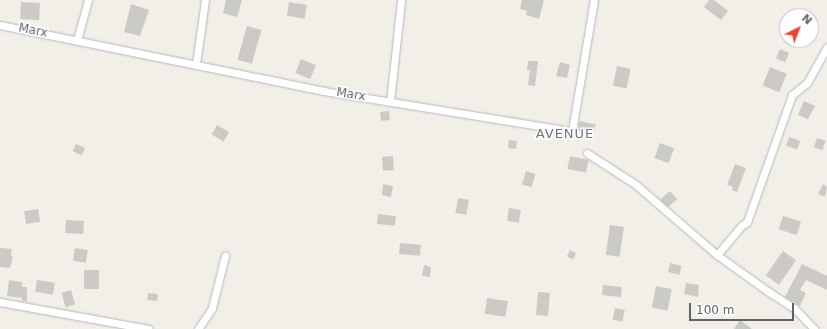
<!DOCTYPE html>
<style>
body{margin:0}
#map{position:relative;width:827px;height:329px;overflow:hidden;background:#f1efe8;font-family:"DejaVu Sans",sans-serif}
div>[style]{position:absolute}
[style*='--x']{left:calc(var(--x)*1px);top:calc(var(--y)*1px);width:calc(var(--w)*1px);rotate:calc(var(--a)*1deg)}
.building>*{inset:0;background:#cccac5;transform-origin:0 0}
.roads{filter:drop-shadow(0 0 1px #b5b8bc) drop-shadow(0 0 1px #b5b8bc)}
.minor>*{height:7px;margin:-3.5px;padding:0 3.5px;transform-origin:3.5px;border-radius:3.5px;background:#fff}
span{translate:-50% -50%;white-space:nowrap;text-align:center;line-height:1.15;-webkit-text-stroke:3px #fff;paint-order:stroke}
.street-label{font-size:12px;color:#5f6368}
.neighbourhood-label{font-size:13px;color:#70757a;letter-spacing:1px}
.north{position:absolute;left:779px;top:8px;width:40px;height:40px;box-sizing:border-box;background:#fff;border:1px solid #bfc1c3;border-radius:50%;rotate:42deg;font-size:11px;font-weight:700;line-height:16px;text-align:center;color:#5f6368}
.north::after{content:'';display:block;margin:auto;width:14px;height:18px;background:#ea4335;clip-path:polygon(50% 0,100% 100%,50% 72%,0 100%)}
.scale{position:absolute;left:689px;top:303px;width:105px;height:18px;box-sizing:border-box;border:2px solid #5f6368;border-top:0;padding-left:5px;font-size:12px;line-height:14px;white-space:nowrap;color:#5f6368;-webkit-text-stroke:3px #fff;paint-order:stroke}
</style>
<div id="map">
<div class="building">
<i style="clip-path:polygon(226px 0,242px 0,237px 17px,223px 13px)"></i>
<i style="clip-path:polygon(522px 0,544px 0,539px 19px,526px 15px,527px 11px,520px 9px)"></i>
<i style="clip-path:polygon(709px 0,714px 0,728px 11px,721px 20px,704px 7px)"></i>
<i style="left:21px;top:2px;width:19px;height:17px;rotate:3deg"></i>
<i style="left:289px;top:2px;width:18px;height:14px;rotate:9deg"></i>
<i style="clip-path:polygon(131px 4px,149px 10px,140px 36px,124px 32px)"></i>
<i style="left:247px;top:26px;width:15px;height:35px;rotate:16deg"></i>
<i style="left:780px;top:49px;width:10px;height:10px;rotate:24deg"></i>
<i style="left:301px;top:59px;width:16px;height:15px;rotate:22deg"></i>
<i style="clip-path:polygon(528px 61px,538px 61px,535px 86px,528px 85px,530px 70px,527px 70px)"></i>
<i style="clip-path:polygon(560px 62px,570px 65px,567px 78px,556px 76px)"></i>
<i style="left:617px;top:66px;width:14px;height:20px;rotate:12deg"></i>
<i style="left:770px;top:67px;width:18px;height:20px;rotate:22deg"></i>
<i style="clip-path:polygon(804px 101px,815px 106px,808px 119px,798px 115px)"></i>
<i style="left:389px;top:111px;width:9px;height:9px;rotate:84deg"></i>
<i style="left:580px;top:121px;width:16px;height:9px;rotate:14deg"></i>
<i style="left:217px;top:125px;width:14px;height:11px;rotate:30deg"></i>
<i style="left:789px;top:137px;width:12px;height:9px;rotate:20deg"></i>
<i style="left:817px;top:138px;width:9px;height:10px;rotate:18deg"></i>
<i style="left:509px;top:140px;width:8px;height:8px;rotate:7deg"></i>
<i style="left:660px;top:143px;width:15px;height:16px;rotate:20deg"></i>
<i style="left:76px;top:144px;width:10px;height:8px;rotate:24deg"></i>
<i style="left:393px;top:156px;width:14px;height:11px;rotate:86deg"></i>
<i style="left:570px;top:156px;width:19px;height:13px;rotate:12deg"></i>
<i style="clip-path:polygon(735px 164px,746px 168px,737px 192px,732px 190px,733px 187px,727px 185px)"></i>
<i style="left:526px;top:171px;width:10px;height:14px;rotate:17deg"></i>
<i style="clip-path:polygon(383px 184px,393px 186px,391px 197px,382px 195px)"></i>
<i style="clip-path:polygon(823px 184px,827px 187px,825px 197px,818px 194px)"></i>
<i style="left:670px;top:191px;width:11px;height:13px;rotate:49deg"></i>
<i style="left:458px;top:198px;width:11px;height:15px;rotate:10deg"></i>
<i style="left:509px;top:208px;width:12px;height:13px;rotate:9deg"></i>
<i style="left:38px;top:209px;width:13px;height:14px;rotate:81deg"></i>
<i style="left:378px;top:214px;width:18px;height:10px;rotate:6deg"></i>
<i style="left:783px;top:216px;width:19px;height:14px;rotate:18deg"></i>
<i style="left:66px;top:220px;width:18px;height:13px;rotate:3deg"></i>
<i style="left:610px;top:225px;width:14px;height:30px;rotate:8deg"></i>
<i style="left:400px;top:243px;width:21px;height:11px;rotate:5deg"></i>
<i style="clip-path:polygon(0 248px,12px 249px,11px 256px,13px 257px,10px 268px,0 267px)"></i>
<i style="left:75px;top:248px;width:13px;height:13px;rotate:9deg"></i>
<i style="left:570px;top:250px;width:7px;height:7px;rotate:27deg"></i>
<i style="left:783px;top:251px;width:16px;height:30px;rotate:35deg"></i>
<i style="left:670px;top:263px;width:12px;height:9px;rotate:14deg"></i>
<i style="clip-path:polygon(802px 264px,827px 276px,827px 290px,806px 280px,800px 290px,806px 293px,800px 306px,785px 297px)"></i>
<i style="clip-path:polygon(424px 265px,431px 267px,430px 277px,422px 276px)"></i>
<i style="left:84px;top:270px;width:15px;height:19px"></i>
<i style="clip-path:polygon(9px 280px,22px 282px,22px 287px,27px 287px,27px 301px,22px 301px,22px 298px,7px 296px)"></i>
<i style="left:37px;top:280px;width:18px;height:12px;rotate:9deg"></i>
<i style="clip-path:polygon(686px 283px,699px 285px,698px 297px,684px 294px)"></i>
<i style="left:603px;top:285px;width:19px;height:10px;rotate:6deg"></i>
<i style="left:656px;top:286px;width:16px;height:22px;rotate:11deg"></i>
<i style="left:71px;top:290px;width:15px;height:10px;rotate:74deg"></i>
<i style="left:538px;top:292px;width:12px;height:23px;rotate:5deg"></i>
<i style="left:148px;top:293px;width:10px;height:7px;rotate:6deg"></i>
<i style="left:487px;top:298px;width:21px;height:16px;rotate:8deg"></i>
<i style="left:615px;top:308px;width:10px;height:12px;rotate:11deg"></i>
<i style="clip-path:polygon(740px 320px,752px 329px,734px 329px)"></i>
</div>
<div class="roads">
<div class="minor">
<i style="--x:0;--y:25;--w:331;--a:11.5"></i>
<i style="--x:324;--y:91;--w:251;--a:9.2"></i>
<i style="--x:572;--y:131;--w:133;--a:-80.5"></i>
<i style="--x:77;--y:40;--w:41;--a:-74.6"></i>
<i style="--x:196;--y:64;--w:65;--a:-82"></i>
<i style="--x:390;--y:102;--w:103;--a:-83.8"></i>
<i style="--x:587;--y:153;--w:57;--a:32.9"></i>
<i style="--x:635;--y:184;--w:108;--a:40.9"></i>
<i style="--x:717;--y:255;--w:64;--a:35.4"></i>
<i style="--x:769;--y:292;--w:30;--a:33"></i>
<i style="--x:794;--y:308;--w:29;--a:46"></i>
<i style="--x:717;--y:255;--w:39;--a:-50"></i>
<i style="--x:742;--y:225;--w:6;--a:-31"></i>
<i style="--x:747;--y:222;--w:135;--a:-70.5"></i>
<i style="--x:792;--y:95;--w:19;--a:-39"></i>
<i style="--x:807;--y:83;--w:41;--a:-60.9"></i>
<i style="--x:0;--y:302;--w:151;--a:10.3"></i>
<i style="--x:198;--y:329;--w:25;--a:-56"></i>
<i style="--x:212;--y:308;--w:54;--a:-76"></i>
</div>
</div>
<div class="street-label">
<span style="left:33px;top:31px;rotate:11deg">Marx</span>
<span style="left:351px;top:95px;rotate:9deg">Marx</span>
</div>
<div class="neighbourhood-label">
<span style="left:565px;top:134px">AVENUE</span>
</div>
<div class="north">N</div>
<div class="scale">100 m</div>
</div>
